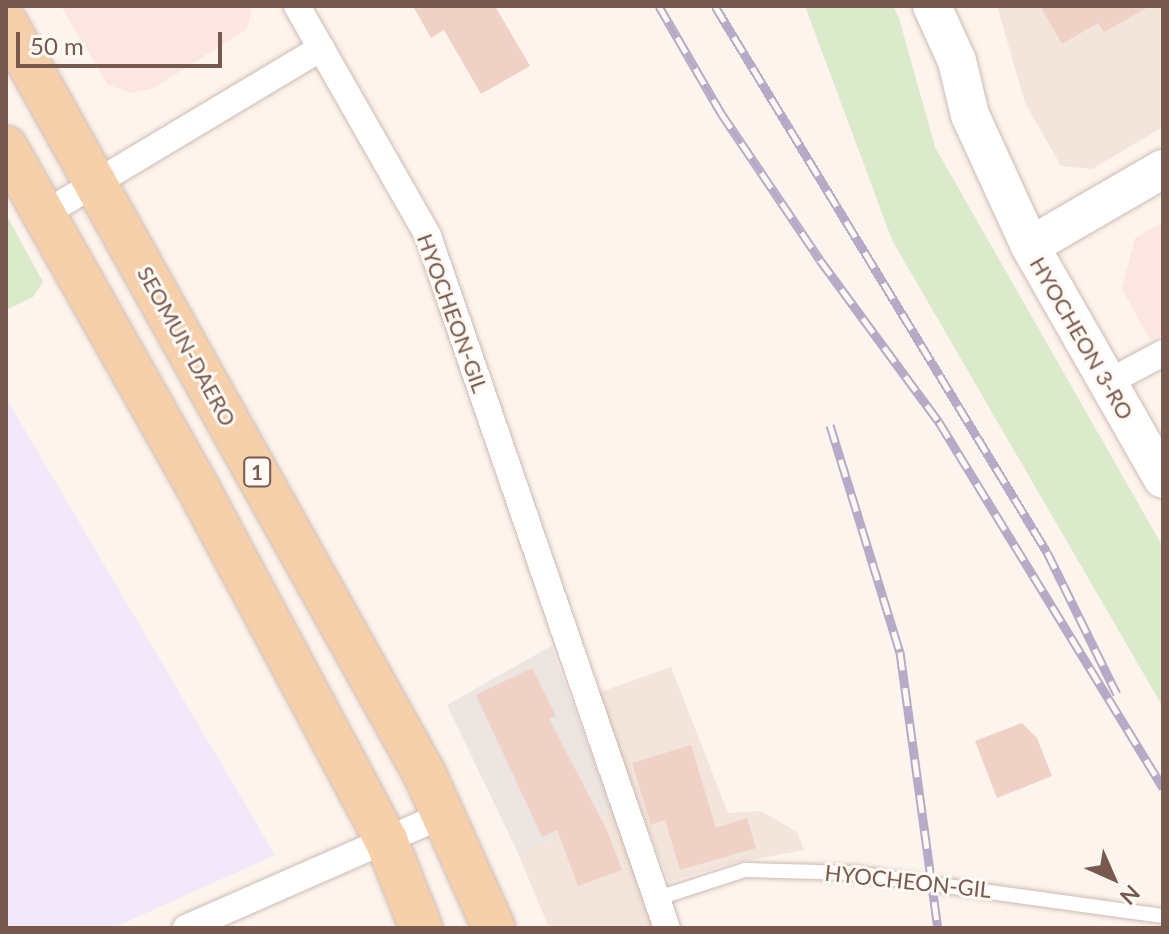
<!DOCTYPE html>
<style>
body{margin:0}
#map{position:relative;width:1169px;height:934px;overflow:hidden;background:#fcf4ed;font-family:Lato,sans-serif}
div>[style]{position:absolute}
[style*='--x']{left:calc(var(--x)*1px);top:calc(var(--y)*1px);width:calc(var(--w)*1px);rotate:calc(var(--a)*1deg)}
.residential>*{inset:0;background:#f3e5db}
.commercial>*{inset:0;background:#fbe6e1}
.industrial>*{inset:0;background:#ece5e1}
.education>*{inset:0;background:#f1e9f9}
.green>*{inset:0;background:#dbeacb}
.building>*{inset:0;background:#f0d1c6}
.roads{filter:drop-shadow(0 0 2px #cebbb2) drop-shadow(0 0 2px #cebbb2)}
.lane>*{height:14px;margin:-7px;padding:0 7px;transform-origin:7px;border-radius:7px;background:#fff}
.street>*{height:26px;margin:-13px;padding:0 13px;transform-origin:13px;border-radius:13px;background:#fff}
.secondary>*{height:38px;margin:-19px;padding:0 19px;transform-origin:19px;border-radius:19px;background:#fff}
.primary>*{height:42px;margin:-21px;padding:0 21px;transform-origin:21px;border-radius:21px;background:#f5d0aa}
.rail>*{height:9px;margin-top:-4.5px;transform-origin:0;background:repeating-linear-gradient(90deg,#fef9f3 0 18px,#b6aac7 0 36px);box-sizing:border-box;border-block:2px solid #b6aac7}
span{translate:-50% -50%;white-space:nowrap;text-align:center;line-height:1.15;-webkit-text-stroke:6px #fef9f3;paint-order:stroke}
.shield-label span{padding:2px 6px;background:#fef9f3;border:2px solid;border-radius:6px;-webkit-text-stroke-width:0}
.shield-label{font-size:20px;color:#775950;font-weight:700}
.street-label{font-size:22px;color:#775950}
.frame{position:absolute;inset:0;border:8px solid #775950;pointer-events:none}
.north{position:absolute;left:1073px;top:838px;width:80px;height:80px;-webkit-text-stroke:6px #fef9f3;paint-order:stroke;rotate:135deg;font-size:22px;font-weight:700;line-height:32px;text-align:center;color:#775950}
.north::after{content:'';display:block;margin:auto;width:28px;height:36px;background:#775950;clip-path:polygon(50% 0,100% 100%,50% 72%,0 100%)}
.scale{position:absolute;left:16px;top:32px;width:206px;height:36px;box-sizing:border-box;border:4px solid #775950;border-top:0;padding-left:10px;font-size:24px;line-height:28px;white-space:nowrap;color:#775950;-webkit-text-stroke:6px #fef9f3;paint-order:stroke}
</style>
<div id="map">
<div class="residential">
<i style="clip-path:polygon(997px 6px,1163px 6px,1163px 127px,1092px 169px,1061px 166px,1025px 103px)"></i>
<i style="clip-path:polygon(671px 667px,728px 813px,761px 811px,797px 832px,804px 850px,733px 863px,669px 882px,595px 694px)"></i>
<i style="clip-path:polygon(613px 812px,658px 928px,549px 928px,518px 853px)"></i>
</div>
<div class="commercial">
<i style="clip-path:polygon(61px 6px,252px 6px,252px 8px,247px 29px,154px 88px,132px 93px,108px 85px)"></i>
<i style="clip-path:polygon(1163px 222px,1163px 333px,1150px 340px,1122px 289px,1135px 238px)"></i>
</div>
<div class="industrial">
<i style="clip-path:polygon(551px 646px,613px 812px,518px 853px,447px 705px)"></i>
</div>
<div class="education">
<i style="clip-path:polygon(6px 398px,275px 855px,113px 928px,6px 928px)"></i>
</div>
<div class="green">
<i style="clip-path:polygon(805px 6px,893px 6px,899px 18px,935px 147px,1163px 547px,1163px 707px,892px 240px)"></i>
<i style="clip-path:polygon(6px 214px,43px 282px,33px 297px,6px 310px)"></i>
</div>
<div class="building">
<i style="clip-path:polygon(413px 6px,495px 6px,530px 66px,481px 94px,444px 30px,431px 38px)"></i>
<i style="clip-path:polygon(1040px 6px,1150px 6px,1104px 32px,1098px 23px,1062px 44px)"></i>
<i style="clip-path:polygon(532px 668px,556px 716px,549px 719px,607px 830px,622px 870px,578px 886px,557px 830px,542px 837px,476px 695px)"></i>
<i style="clip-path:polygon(1022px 723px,1037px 738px,1052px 776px,997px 798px,975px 741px)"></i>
<i style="clip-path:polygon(691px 745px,716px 828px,747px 818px,756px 848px,680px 870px,665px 820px,651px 825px,632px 763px)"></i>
</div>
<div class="roads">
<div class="lane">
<i style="--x:655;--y:899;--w:95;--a:-17.9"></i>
<i style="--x:745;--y:870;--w:108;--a:1.6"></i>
<i style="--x:853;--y:873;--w:313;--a:7.9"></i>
</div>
<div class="street">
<i style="--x:297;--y:6;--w:265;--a:60.3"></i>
<i style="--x:428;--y:236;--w:732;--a:70.95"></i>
<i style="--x:44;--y:214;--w:323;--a:-30.9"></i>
<i style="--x:1107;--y:383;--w:64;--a:-28.2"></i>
<i style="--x:186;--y:928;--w:282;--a:-23.7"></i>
</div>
<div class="secondary">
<i style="--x:932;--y:6;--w:60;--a:65.6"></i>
<i style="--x:957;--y:61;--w:56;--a:76.5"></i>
<i style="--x:970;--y:115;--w:144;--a:65.4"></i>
<i style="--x:1030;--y:246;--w:268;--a:60.3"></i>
<i style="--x:1030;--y:246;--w:154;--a:-30.1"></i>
</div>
<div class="primary">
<i style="--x:6;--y:23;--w:859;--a:60.87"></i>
<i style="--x:424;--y:773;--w:170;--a:65.7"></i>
<i style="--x:6;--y:147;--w:391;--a:60.6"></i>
<i style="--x:198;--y:488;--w:399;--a:61.9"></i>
<i style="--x:386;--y:840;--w:95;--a:68.3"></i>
</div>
</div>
<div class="rail">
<i style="--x:659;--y:6;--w:124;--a:59.9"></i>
<i style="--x:721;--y:113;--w:177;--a:56"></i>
<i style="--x:820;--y:260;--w:201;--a:53.7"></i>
<i style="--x:939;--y:422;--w:429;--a:58.5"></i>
<i style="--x:715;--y:6;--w:639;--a:58.7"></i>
<i style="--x:1047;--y:552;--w:158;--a:63.8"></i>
<i style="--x:830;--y:425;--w:238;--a:72.9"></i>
<i style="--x:900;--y:652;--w:279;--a:82.2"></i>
</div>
<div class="shield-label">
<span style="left:257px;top:472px">1</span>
</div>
<div class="street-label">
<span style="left:453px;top:313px;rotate:70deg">HYOCHEON-GIL</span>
<span style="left:1082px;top:338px;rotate:60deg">HYOCHEON 3-RO</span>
<span style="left:187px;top:346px;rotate:61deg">SEOMUN-DAERO</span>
<span style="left:908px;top:881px;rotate:6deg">HYOCHEON-GIL</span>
</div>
<div class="frame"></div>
<div class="north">N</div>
<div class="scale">50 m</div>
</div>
